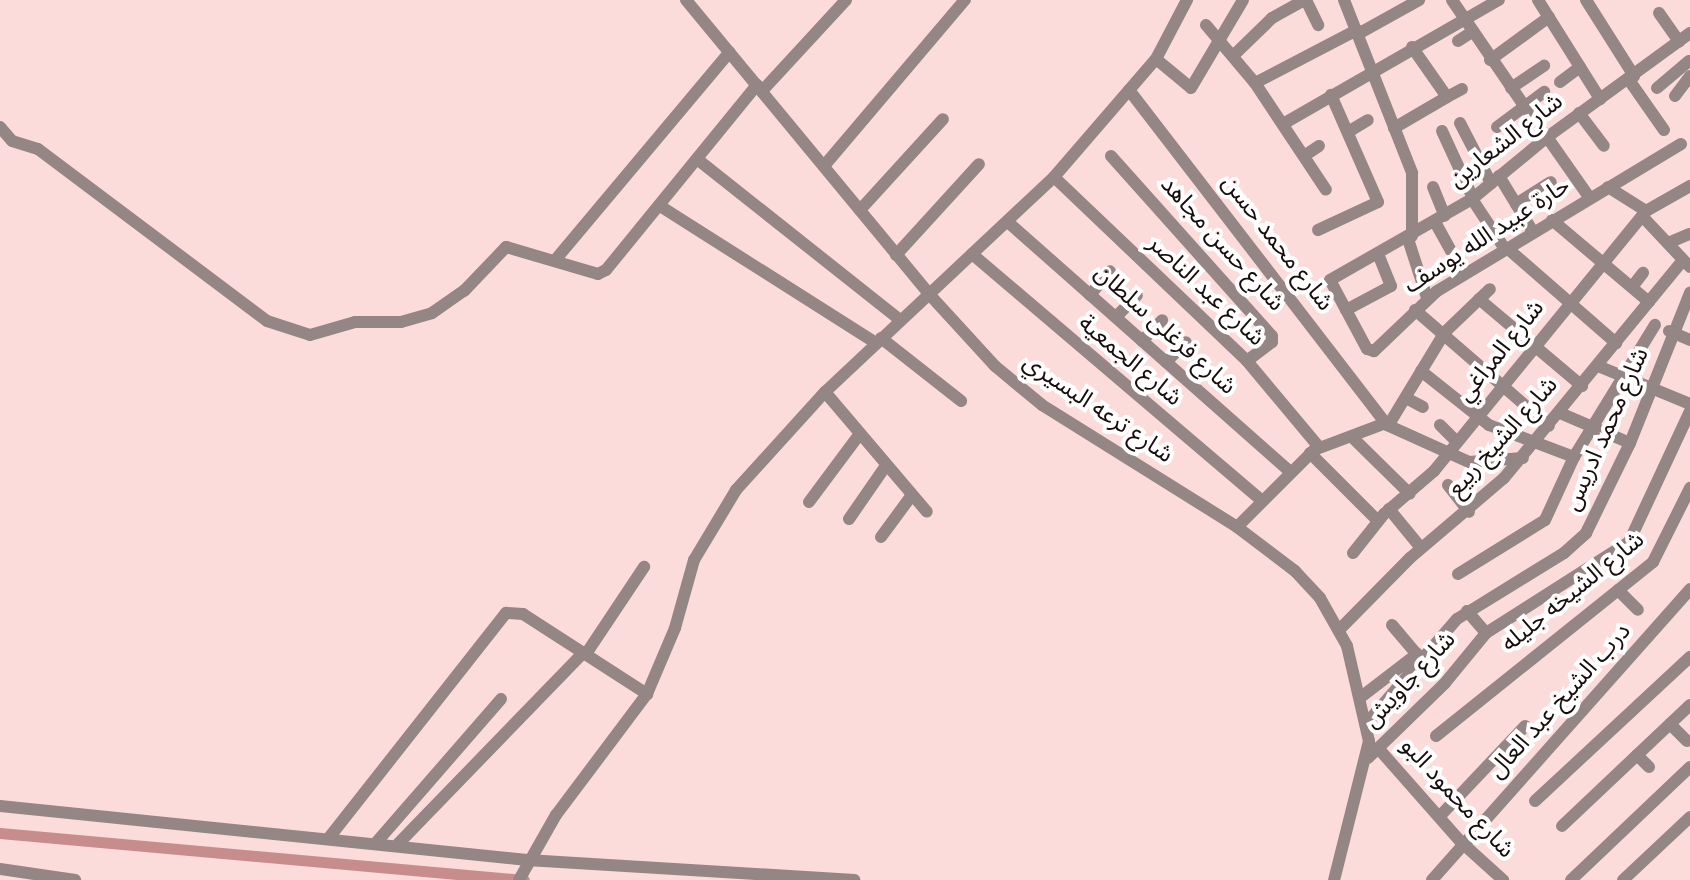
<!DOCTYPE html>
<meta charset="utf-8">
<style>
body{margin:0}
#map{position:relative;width:1690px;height:880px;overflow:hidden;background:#fcdcdb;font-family:Overpass,"Noto Sans Arabic",sans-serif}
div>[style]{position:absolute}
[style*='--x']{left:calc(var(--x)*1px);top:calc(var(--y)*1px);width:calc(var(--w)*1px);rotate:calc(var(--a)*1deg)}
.canal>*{height:11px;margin:-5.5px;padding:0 5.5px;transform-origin:5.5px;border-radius:5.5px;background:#c78d8c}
.minor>*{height:12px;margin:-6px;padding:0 6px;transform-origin:6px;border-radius:6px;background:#938685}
span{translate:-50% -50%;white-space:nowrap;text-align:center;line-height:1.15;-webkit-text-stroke:8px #fff;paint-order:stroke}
.street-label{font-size:24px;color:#170d0d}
</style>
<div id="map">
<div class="canal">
<i style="--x:0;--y:833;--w:526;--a:5.13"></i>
</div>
<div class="minor">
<i style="--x:686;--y:0;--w:381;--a:50.4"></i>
<i style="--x:929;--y:294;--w:98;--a:47.5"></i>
<i style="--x:995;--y:366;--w:61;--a:39.7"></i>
<i style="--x:1042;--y:405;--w:230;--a:32"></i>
<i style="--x:1237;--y:527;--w:73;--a:37.2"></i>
<i style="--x:1295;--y:571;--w:37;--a:47"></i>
<i style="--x:1320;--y:598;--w:55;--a:60.6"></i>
<i style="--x:1347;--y:646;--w:98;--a:77"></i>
<i style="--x:1369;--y:741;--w:143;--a:104.1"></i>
<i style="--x:1306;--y:0;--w:28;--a:64"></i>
<i style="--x:1344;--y:0;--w:186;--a:68.5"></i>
<i style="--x:1412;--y:173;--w:63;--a:90"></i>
<i style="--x:1452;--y:0;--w:167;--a:55.7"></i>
<i style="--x:1538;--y:0;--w:117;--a:57.9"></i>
<i style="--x:1586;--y:0;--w:90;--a:57.7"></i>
<i style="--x:1659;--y:13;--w:35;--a:55"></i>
<i style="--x:1206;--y:25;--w:76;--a:49.8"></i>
<i style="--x:1255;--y:83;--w:128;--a:56.4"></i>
<i style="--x:1358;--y:34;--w:70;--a:-29.1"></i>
<i style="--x:1458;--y:41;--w:17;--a:-33"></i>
<i style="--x:1234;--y:55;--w:53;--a:-44.2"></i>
<i style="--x:1272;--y:18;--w:37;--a:-29"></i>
<i style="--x:1156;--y:59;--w:45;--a:39.6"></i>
<i style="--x:1191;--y:88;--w:102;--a:-59.4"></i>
<i style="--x:1490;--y:60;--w:73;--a:-36.1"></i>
<i style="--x:1629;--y:80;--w:61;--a:55"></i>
<i style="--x:1560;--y:82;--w:25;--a:-37"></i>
<i style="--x:1255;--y:83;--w:115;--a:-27.5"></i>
<i style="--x:1511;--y:88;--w:40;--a:-34"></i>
<i style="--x:1657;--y:88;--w:42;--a:-40.2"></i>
<i style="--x:1129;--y:90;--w:423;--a:52.4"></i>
<i style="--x:1387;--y:425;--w:90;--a:24.3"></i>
<i style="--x:1469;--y:462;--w:54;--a:-4.2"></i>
<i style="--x:762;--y:91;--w:124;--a:-47.3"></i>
<i style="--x:1675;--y:96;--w:25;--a:-53"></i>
<i style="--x:1447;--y:97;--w:17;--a:-28"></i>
<i style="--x:1579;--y:113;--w:41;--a:52.9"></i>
<i style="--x:1460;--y:123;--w:68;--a:62.7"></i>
<i style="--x:1283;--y:124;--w:249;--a:-29.9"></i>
<i style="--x:0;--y:127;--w:18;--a:49"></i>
<i style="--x:12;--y:141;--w:27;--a:17"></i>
<i style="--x:38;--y:149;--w:286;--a:36.9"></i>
<i style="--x:267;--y:321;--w:45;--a:18"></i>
<i style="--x:310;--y:335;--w:47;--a:-16.1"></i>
<i style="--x:355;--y:322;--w:46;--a:0"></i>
<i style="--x:401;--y:322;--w:32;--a:-16"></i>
<i style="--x:432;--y:313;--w:39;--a:-35"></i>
<i style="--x:464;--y:291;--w:61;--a:-46.3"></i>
<i style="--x:506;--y:247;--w:96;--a:16.4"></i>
<i style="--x:598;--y:274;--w:9;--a:-27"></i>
<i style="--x:606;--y:270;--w:239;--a:-50.8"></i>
<i style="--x:1497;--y:127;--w:59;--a:-36.7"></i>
<i style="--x:1394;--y:128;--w:61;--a:-30.3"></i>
<i style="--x:1447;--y:97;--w:61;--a:-125"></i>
<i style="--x:1442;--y:131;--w:74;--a:65.2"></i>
<i style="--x:1348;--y:132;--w:23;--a:-31"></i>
<i style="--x:1547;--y:137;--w:73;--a:55"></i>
<i style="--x:1681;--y:144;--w:286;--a:148.9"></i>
<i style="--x:1436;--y:292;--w:86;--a:136.4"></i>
<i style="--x:1374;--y:351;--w:7;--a:-164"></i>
<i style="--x:1367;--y:349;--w:78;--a:-118.2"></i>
<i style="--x:1330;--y:280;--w:163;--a:-29.7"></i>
<i style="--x:1472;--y:199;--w:96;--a:-39.5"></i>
<i style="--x:1546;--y:138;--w:178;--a:-36.1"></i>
<i style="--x:1111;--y:156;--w:241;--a:48.2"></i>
<i style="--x:1272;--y:336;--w:6;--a:90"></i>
<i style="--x:1272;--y:342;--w:31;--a:143"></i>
<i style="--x:1304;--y:156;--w:18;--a:-34"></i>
<i style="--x:697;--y:159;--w:259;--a:38.4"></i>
<i style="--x:824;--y:166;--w:218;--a:-49.7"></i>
<i style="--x:1499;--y:176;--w:66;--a:58.7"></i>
<i style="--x:1054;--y:177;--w:267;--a:43.6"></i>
<i style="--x:1247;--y:361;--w:112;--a:50.1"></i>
<i style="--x:1433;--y:187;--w:31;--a:68"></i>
<i style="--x:1608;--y:187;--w:45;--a:32.3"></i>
<i style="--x:1472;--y:199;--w:60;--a:56.6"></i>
<i style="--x:1516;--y:204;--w:41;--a:-32.2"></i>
<i style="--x:660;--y:206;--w:256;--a:32.4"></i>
<i style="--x:860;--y:210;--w:123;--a:-47.6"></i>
<i style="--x:1642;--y:216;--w:70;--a:46.7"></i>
<i style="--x:1552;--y:220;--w:127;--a:40.2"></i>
<i style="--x:1435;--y:222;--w:33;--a:61"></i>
<i style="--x:1009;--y:223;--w:375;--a:41.5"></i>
<i style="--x:1318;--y:230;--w:66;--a:-25"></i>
<i style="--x:1378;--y:202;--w:117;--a:-113.7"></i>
<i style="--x:1408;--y:239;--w:62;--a:72.1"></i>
<i style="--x:1668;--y:243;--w:23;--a:-23"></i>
<i style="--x:1507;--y:248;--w:145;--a:41.1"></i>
<i style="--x:972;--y:254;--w:381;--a:40.4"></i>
<i style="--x:896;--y:255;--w:123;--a:-47.6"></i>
<i style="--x:556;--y:259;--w:270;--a:-50"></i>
<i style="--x:1632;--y:287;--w:18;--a:-52"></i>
<i style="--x:1090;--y:295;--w:31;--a:-50"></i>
<i style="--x:1479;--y:299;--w:135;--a:40.2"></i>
<i style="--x:1346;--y:310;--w:51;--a:-28.1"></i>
<i style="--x:1391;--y:286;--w:35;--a:-112"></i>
<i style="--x:1415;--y:310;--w:177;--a:40.9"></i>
<i style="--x:1116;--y:317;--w:30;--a:-46"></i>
<i style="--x:1669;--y:331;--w:23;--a:23"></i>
<i style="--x:881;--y:338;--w:102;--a:38.2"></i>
<i style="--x:1142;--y:341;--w:29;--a:-46"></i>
<i style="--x:1166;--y:362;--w:28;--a:-45"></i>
<i style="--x:1598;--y:366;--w:100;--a:22.4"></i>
<i style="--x:1421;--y:371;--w:87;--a:38.5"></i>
<i style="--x:1489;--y:425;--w:91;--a:20.6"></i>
<i style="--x:825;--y:392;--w:157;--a:49.6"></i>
<i style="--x:1406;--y:398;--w:19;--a:28"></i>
<i style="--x:1560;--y:413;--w:76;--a:23.2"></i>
<i style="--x:1440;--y:425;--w:24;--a:45"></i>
<i style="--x:1354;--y:439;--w:78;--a:44.5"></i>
<i style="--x:1310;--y:453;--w:96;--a:45"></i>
<i style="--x:1448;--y:485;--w:34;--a:52"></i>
<i style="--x:809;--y:502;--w:84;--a:-53.3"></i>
<i style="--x:1389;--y:509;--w:50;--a:50.6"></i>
<i style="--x:849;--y:519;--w:63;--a:-55.3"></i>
<i style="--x:1237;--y:527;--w:109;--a:-45"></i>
<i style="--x:1314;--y:450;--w:82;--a:-20.6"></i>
<i style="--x:1391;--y:421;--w:104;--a:-58.8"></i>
<i style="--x:1445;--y:332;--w:62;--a:-43.7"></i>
<i style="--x:881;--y:537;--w:52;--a:-53.6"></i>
<i style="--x:1353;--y:553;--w:50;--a:-51.5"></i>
<i style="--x:1384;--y:514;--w:66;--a:-40.7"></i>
<i style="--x:1434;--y:471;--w:335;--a:-50.8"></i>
<i style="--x:1646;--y:211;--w:51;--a:-29.6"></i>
<i style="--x:1458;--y:574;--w:102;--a:-31.8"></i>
<i style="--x:1545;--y:520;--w:69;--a:-65.3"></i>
<i style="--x:1574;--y:457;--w:155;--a:-58.5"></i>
<i style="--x:1618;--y:590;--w:28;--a:45"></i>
<i style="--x:1467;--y:611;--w:29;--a:49"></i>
<i style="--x:1392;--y:625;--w:43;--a:49.7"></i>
<i style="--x:1340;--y:629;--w:100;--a:-45.4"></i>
<i style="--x:1410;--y:558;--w:123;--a:-40.4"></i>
<i style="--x:1504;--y:478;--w:282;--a:-50.6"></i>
<i style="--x:586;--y:654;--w:105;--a:-56.3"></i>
<i style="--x:1361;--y:697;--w:71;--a:-37.5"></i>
<i style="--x:1366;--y:724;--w:139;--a:-49.1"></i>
<i style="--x:1457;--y:619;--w:126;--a:-31.7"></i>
<i style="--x:1564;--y:553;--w:30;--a:-42"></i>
<i style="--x:1586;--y:533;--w:100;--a:-63.9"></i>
<i style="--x:1630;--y:443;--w:162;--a:-68.2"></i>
<i style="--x:1670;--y:724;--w:24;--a:45"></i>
<i style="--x:1436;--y:736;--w:278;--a:-38.7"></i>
<i style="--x:1653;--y:562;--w:83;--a:-63.4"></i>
<i style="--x:1378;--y:748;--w:125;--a:48.6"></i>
<i style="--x:1461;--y:842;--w:57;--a:42.1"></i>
<i style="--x:1637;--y:755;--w:17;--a:45"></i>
<i style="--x:1368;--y:758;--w:107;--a:-44.2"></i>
<i style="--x:1445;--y:683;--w:65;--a:-50.6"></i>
<i style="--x:1486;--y:633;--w:169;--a:-32.5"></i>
<i style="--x:1629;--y:542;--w:145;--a:-65"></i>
<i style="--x:1535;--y:801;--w:212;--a:-42.9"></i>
<i style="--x:0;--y:806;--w:530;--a:5.85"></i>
<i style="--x:527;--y:860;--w:328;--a:3.5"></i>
<i style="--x:1440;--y:816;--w:124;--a:-46.6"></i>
<i style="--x:1562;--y:826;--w:176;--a:-43.4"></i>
<i style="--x:328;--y:839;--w:288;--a:-51.8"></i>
<i style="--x:506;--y:613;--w:17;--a:3"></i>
<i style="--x:523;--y:614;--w:148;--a:32.8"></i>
<i style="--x:375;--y:844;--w:192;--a:-49"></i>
<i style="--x:396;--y:846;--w:269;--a:-45.9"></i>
<i style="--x:0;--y:869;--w:76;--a:8.3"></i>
<i style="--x:519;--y:880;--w:75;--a:-60.4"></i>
<i style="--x:556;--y:815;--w:151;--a:-53.1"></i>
<i style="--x:647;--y:694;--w:72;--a:-67"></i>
<i style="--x:675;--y:628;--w:71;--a:-74.4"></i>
<i style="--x:694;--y:560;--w:82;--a:-59"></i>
<i style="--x:736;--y:490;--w:132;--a:-47.8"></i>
<i style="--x:825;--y:392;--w:314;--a:-43.2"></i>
<i style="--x:1054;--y:177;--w:156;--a:-49.2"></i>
<i style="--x:1156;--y:59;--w:67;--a:-62.3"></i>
<i style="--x:1432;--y:880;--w:389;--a:-48.4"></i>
<i style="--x:1571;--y:880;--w:164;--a:-43.5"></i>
<i style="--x:1623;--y:880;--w:92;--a:-43.2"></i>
</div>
<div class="street-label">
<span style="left:1507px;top:142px;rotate:-38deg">شارع الشعارين</span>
<span style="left:1488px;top:237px;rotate:-33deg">حارة عبيد الله يوسف</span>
<span style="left:1276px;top:244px;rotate:52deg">شارع محمد حسن</span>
<span style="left:1221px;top:245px;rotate:48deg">شارع حسن مجاهد</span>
<span style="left:1205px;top:292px;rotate:43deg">شارع عبد الناصر</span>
<span style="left:1164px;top:331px;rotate:42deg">شارع فرغلى سلطان</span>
<span style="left:1502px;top:352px;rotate:-51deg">شارع المراغي</span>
<span style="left:1129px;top:362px;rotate:40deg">شارع الجمعية</span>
<span style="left:1097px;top:410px;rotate:34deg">شارع ترعه البسيري</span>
<span style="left:1608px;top:430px;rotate:-66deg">شارع محمد ادريس</span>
<span style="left:1504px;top:438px;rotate:-48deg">شارع الشيخ ربيع</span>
<span style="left:1574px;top:593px;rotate:-39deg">شارع الشيخه جليله</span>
<span style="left:1411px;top:681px;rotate:-47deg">شارع جاويش</span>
<span style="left:1561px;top:702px;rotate:-48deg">درب الشيخ عبد العال</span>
<span style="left:1456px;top:799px;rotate:47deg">شارع محمود البو</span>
</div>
</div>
